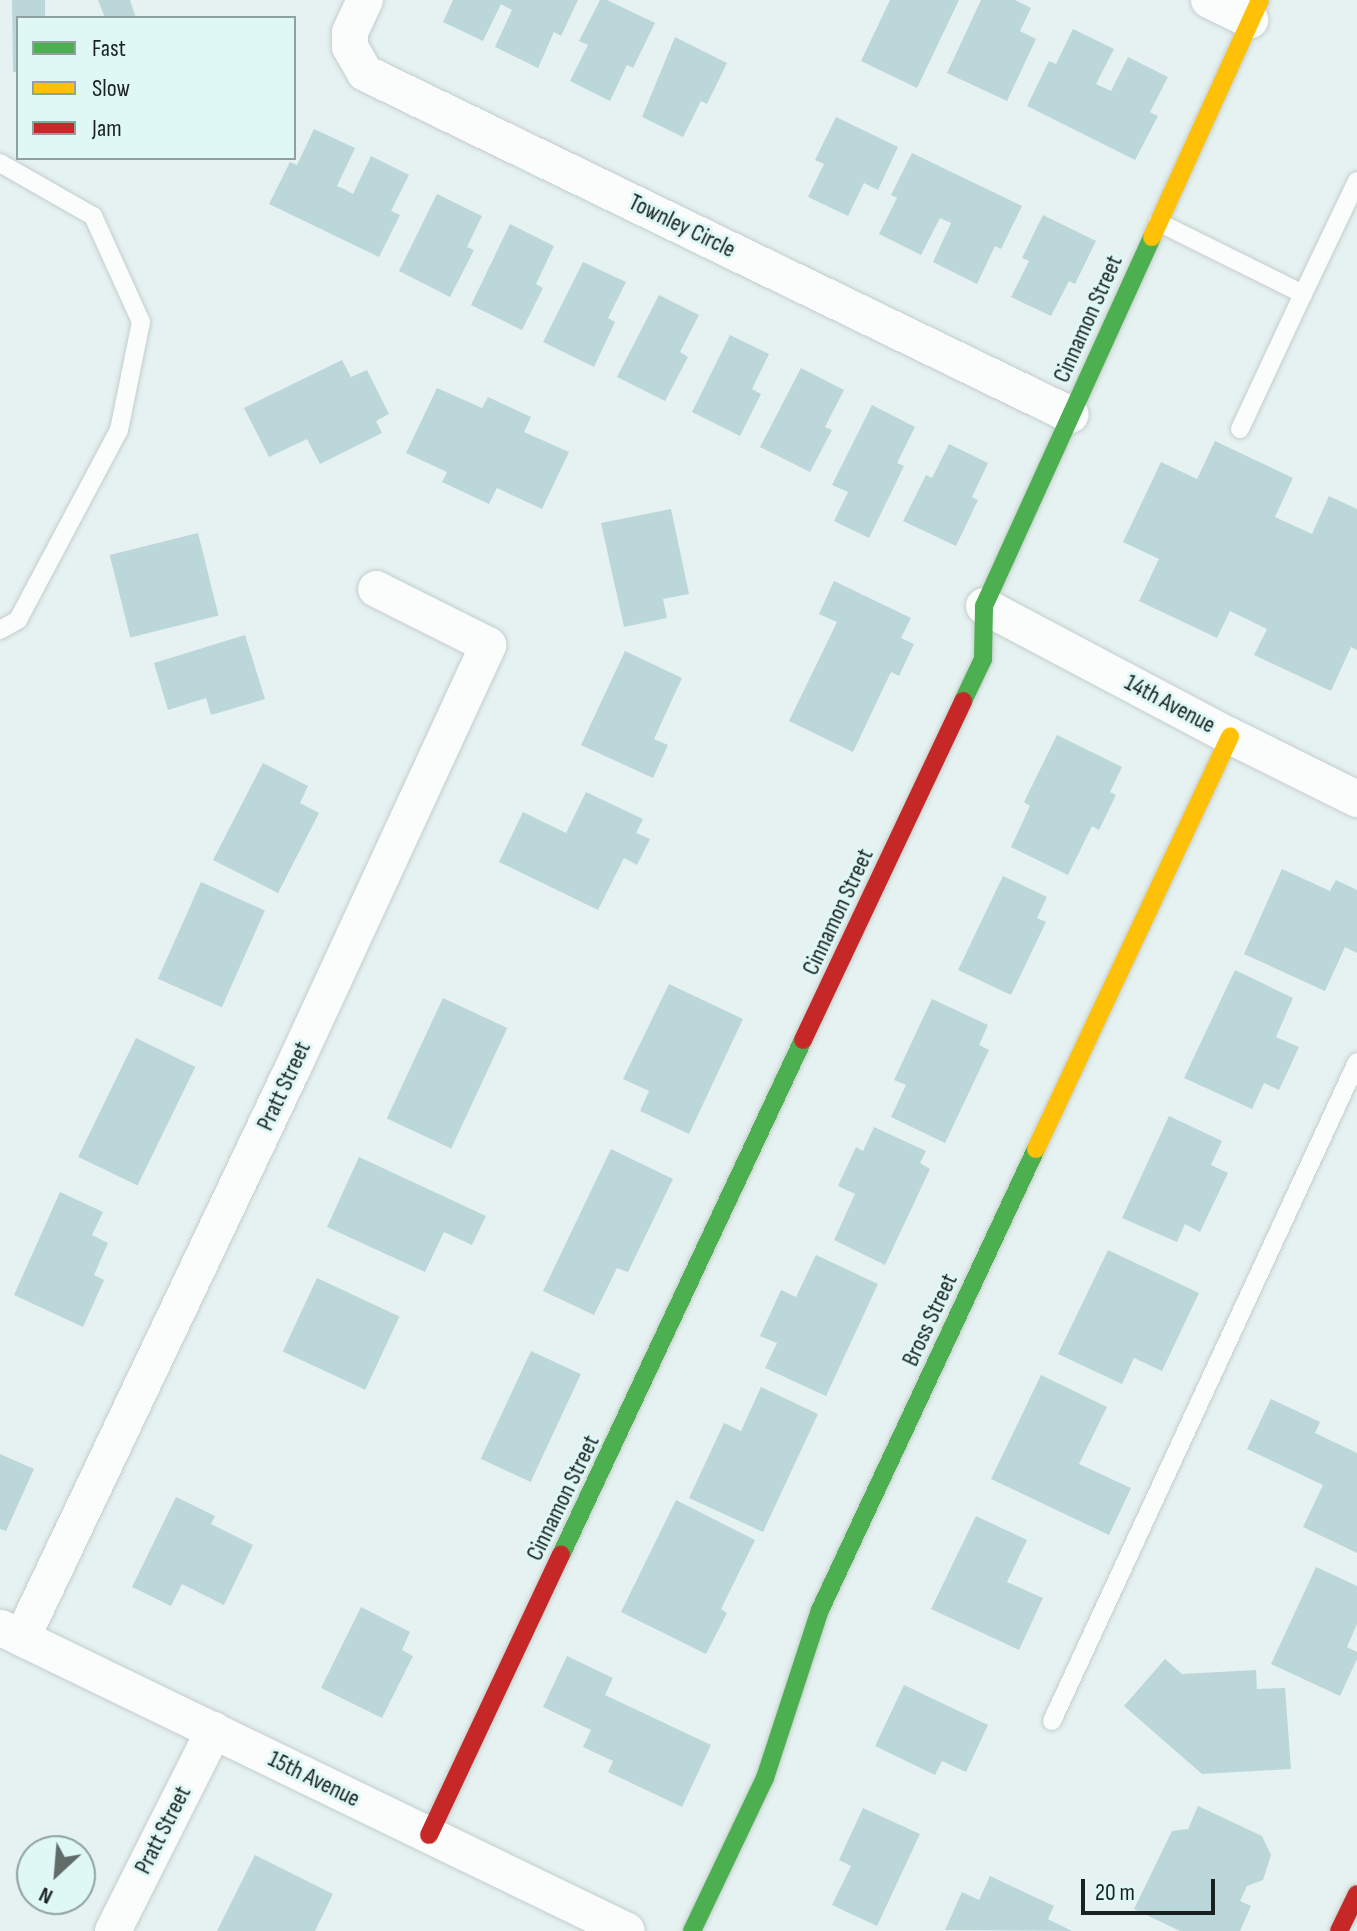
<!DOCTYPE html>
<style>
body{margin:0}
#map{position:relative;width:1357px;height:1931px;overflow:hidden;background:#e5f2f1;font-family:"Sofia Sans Condensed",sans-serif}
div>[style]{position:absolute}
[style*='--x']{left:calc(var(--x)*1px);top:calc(var(--y)*1px);width:calc(var(--w)*1px);rotate:calc(var(--a)*1deg)}
.building>*{inset:0;background:#bcd7da;transform-origin:0 0}
.roads{filter:drop-shadow(0 0 2px #c4cecc) drop-shadow(0 0 2px #c4cecc)}
.lane>*{height:18px;margin:-9px;padding:0 9px;transform-origin:9px;border-radius:9px;background:#fbfdfd}
.street>*{height:36px;margin:-18px;padding:0 18px;transform-origin:18px;border-radius:18px;background:#fbfdfd}
.fast>*{height:18px;margin:-9px;padding:0 9px;transform-origin:9px;border-radius:9px;background:#4caf50}
.slow>*{height:18px;margin:-9px;padding:0 9px;transform-origin:9px;border-radius:9px;background:#ffc107}
.jam>*{height:18px;margin:-9px;padding:0 9px;transform-origin:9px;border-radius:9px;background:#c62828}
span{translate:-50% -50%;white-space:nowrap;text-align:center;line-height:1.15;-webkit-text-stroke:6px #dff8f5;paint-order:stroke}
.street-label{font-size:24px;color:#192221}
.legend{position:absolute;left:16px;top:16px;width:280px;height:144px;box-sizing:border-box;background:#dff8f5;border:2px solid #90a2a0;margin:0;padding:10px 14px;list-style:none;font-size:24px;color:#192221}
.legend li{display:flex;align-items:center;gap:16px;height:40px}
.legend b{width:40px;border:2px solid #90a2a0}
.north{position:absolute;left:16px;top:1835px;width:80px;height:80px;box-sizing:border-box;background:#dff8f5;border:2px solid #90a2a0;border-radius:50%;rotate:206deg;font-size:22px;font-weight:700;line-height:32px;text-align:center;color:#192221}
.north::after{content:'';display:block;margin:auto;width:28px;height:36px;background:#606b6a;clip-path:polygon(50% 0,100% 100%,50% 72%,0 100%)}
.scale{position:absolute;left:1081px;top:1879px;width:134px;height:36px;box-sizing:border-box;border:4px solid #192221;border-top:0;padding-left:10px;font-size:24px;line-height:28px;white-space:nowrap;color:#192221;-webkit-text-stroke:6px #dff8f5;paint-order:stroke}
</style>
<div id="map">
<div class="building">
<i style="clip-path:polygon(12px 0,45px 0,45px 18px,18px 18px,18px 72px,13px 72px)"></i>
<i style="clip-path:polygon(98px 0,130px 0,136px 18px,105px 18px)"></i>
<i style="clip-path:polygon(453px 0,578px 0,561px 36px,554px 32px,538px 68px,495px 47px,512px 10px,501px 4px,483px 41px,443px 22px)"></i>
<i style="clip-path:polygon(600px 0,607px 0,655px 23px,633px 68px,627px 65px,610px 101px,570px 81px,588px 45px,579px 41px)"></i>
<i style="clip-path:polygon(890px 0,959px 0,917px 88px,861px 61px)"></i>
<i style="clip-path:polygon(981px 0,1015px 0,1031px 8px,1020px 31px,1036px 39px,1007px 101px,947px 73px)"></i>
<i style="clip-path:polygon(1073px 29px,1114px 49px,1096px 84px,1111px 91px,1128px 57px,1168px 77px,1150px 112px,1158px 116px,1135px 160px,1027px 106px,1049px 61px,1056px 64px)"></i>
<i style="clip-path:polygon(675px 37px,727px 63px,707px 104px,701px 101px,683px 137px,642px 117px)"></i>
<i style="clip-path:polygon(836px 117px,898px 147px,878px 190px,864px 183px,848px 216px,808px 197px,824px 164px,815px 160px)"></i>
<i style="clip-path:polygon(314px 129px,355px 148px,337px 186px,344px 189px,353px 194px,371px 156px,409px 175px,391px 211px,400px 215px,379px 257px,269px 204px,290px 162px,297px 165px)"></i>
<i style="clip-path:polygon(912px 153px,1022px 206px,1001px 249px,995px 246px,977px 284px,933px 262px,951px 223px,940px 218px,921px 255px,879px 234px,897px 198px,891px 195px)"></i>
<i style="clip-path:polygon(437px 194px,482px 216px,467px 247px,474px 250px,450px 297px,399px 271px)"></i>
<i style="clip-path:polygon(1043px 215px,1096px 241px,1075px 284px,1069px 281px,1051px 316px,1011px 297px,1029px 261px,1022px 258px)"></i>
<i style="clip-path:polygon(510px 224px,554px 246px,536px 284px,543px 288px,522px 330px,471px 305px)"></i>
<i style="clip-path:polygon(583px 262px,626px 282px,608px 318px,615px 322px,594px 367px,543px 342px)"></i>
<i style="clip-path:polygon(659px 295px,699px 315px,680px 352px,688px 357px,665px 401px,617px 377px)"></i>
<i style="clip-path:polygon(730px 335px,769px 354px,752px 389px,761px 394px,740px 436px,692px 412px)"></i>
<i style="clip-path:polygon(342px 360px,351px 377px,367px 370px,389px 414px,376px 421px,382px 433px,320px 464px,307px 439px,269px 457px,244px 408px)"></i>
<i style="clip-path:polygon(801px 368px,844px 390px,825px 427px,832px 430px,810px 472px,760px 447px)"></i>
<i style="clip-path:polygon(437px 388px,482px 408px,488px 397px,531px 417px,524px 432px,569px 452px,542px 509px,497px 488px,489px 504px,442px 482px,447px 472px,406px 453px)"></i>
<i style="clip-path:polygon(872px 405px,915px 427px,897px 463px,904px 466px,869px 538px,834px 521px,848px 492px,832px 485px)"></i>
<i style="clip-path:polygon(1215px 441px,1293px 478px,1275px 517px,1312px 534px,1329px 496px,1357px 509px,1357px 650px,1351px 647px,1331px 691px,1254px 655px,1267px 629px,1230px 611px,1217px 638px,1139px 601px,1159px 559px,1123px 542px,1161px 462px,1197px 479px)"></i>
<i style="clip-path:polygon(949px 444px,988px 463px,972px 497px,978px 500px,956px 546px,903px 521px,926px 475px,932px 478px)"></i>
<i style="clip-path:polygon(671px 509px,689px 594px,663px 599px,667px 618px,624px 627px,601px 523px)"></i>
<i style="left:198px;top:533px;width:85px;height:91px;rotate:76deg"></i>
<i style="clip-path:polygon(834px 581px,911px 618px,901px 638px,914px 644px,899px 676px,891px 672px,853px 752px,789px 721px,837px 622px,819px 614px)"></i>
<i style="clip-path:polygon(245px 635px,265px 699px,211px 715px,206px 698px,168px 710px,154px 663px)"></i>
<i style="clip-path:polygon(625px 651px,682px 678px,654px 739px,668px 745px,653px 778px,581px 745px)"></i>
<i style="clip-path:polygon(1057px 735px,1122px 767px,1110px 792px,1116px 795px,1099px 830px,1092px 826px,1068px 875px,1011px 847px,1030px 806px,1024px 802px)"></i>
<i style="clip-path:polygon(263px 763px,308px 786px,300px 803px,319px 813px,278px 893px,213px 860px)"></i>
<i style="clip-path:polygon(586px 792px,643px 819px,636px 833px,650px 839px,637px 865px,624px 858px,598px 910px,499px 862px,523px 812px,566px 833px)"></i>
<i style="clip-path:polygon(1282px 869px,1330px 891px,1336px 880px,1357px 890px,1357px 953px,1345px 947px,1325px 991px,1244px 954px)"></i>
<i style="clip-path:polygon(1003px 876px,1047px 897px,1037px 918px,1046px 922px,1011px 995px,958px 970px)"></i>
<i style="left:201px;top:882px;width:70px;height:106px;rotate:24deg"></i>
<i style="clip-path:polygon(1235px 970px,1293px 998px,1276px 1037px,1299px 1047px,1279px 1090px,1264px 1083px,1252px 1109px,1184px 1078px)"></i>
<i style="clip-path:polygon(669px 984px,743px 1019px,689px 1134px,640px 1111px,649px 1091px,623px 1079px)"></i>
<i style="left:443px;top:998px;width:71px;height:133px;rotate:25deg"></i>
<i style="clip-path:polygon(932px 999px,988px 1025px,979px 1045px,989px 1050px,945px 1143px,891px 1117px,906px 1085px,894px 1080px)"></i>
<i style="left:136px;top:1038px;width:66px;height:132px;rotate:26deg"></i>
<i style="clip-path:polygon(1169px 1116px,1222px 1141px,1211px 1165px,1228px 1173px,1200px 1232px,1185px 1224px,1177px 1242px,1122px 1218px)"></i>
<i style="clip-path:polygon(874px 1127px,926px 1151px,920px 1163px,930px 1169px,885px 1265px,834px 1240px,855px 1194px,838px 1186px,856px 1147px,863px 1151px)"></i>
<i style="clip-path:polygon(611px 1149px,673px 1179px,628px 1272px,617px 1268px,594px 1315px,543px 1291px)"></i>
<i style="clip-path:polygon(359px 1157px,486px 1216px,472px 1245px,444px 1232px,425px 1272px,327px 1227px)"></i>
<i style="clip-path:polygon(60px 1192px,103px 1212px,92px 1235px,108px 1243px,94px 1275px,104px 1280px,83px 1327px,14px 1295px)"></i>
<i style="clip-path:polygon(1108px 1250px,1199px 1293px,1162px 1371px,1134px 1358px,1122px 1384px,1058px 1354px)"></i>
<i style="clip-path:polygon(816px 1255px,878px 1284px,826px 1396px,765px 1368px,777px 1343px,760px 1336px,781px 1290px,796px 1297px)"></i>
<i style="left:317px;top:1278px;width:91px;height:81px;rotate:25deg"></i>
<i style="left:531px;top:1351px;width:55px;height:119px;rotate:25deg"></i>
<i style="clip-path:polygon(1041px 1375px,1107px 1407px,1079px 1464px,1131px 1488px,1109px 1535px,991px 1479px)"></i>
<i style="clip-path:polygon(761px 1387px,818px 1414px,763px 1532px,689px 1498px,724px 1423px,741px 1431px)"></i>
<i style="clip-path:polygon(1271px 1399px,1320px 1422px,1315px 1433px,1357px 1453px,1357px 1553px,1303px 1527px,1323px 1485px,1247px 1449px)"></i>
<i style="clip-path:polygon(0 1454px,34px 1469px,6px 1531px,0 1529px)"></i>
<i style="clip-path:polygon(176px 1497px,215px 1516px,211px 1524px,253px 1545px,224px 1605px,182px 1584px,171px 1606px,132px 1587px)"></i>
<i style="clip-path:polygon(676px 1500px,755px 1540px,721px 1609px,727px 1613px,706px 1654px,621px 1612px)"></i>
<i style="clip-path:polygon(976px 1516px,1027px 1540px,1007px 1582px,1043px 1598px,1019px 1650px,931px 1609px)"></i>
<i style="clip-path:polygon(1316px 1567px,1357px 1586px,1357px 1624px,1347px 1647px,1357px 1652px,1357px 1659px,1340px 1696px,1271px 1664px)"></i>
<i style="clip-path:polygon(361px 1607px,410px 1632px,402px 1650px,413px 1656px,382px 1718px,321px 1688px)"></i>
<i style="clip-path:polygon(567px 1656px,613px 1678px,605px 1695px,711px 1745px,682px 1807px,608px 1772px,613px 1761px,583px 1747px,591px 1730px,543px 1707px)"></i>
<i style="clip-path:polygon(1165px 1659px,1182px 1674px,1256px 1670px,1257px 1689px,1285px 1688px,1291px 1769px,1202px 1774px,1124px 1706px)"></i>
<i style="clip-path:polygon(904px 1685px,988px 1725px,966px 1772px,942px 1761px,935px 1775px,875px 1746px)"></i>
<i style="clip-path:polygon(1198px 1806px,1262px 1836px,1271px 1855px,1263px 1880px,1247px 1886px,1240px 1901px,1251px 1906px,1240px 1931px,1180px 1931px,1134px 1909px,1172px 1831px,1188px 1829px)"></i>
<i style="clip-path:polygon(863px 1808px,920px 1834px,877px 1926px,832px 1905px,851px 1866px,839px 1860px)"></i>
<i style="clip-path:polygon(255px 1855px,333px 1894px,315px 1931px,217px 1931px)"></i>
<i style="clip-path:polygon(990px 1876px,1054px 1906px,1048px 1919px,1072px 1931px,945px 1930px,962px 1892px,979px 1900px)"></i>
</div>
<div class="roads">
<div class="lane">
<i style="--x:0;--y:163;--w:107;--a:29.7"></i>
<i style="--x:93;--y:216;--w:116;--a:65.6"></i>
<i style="--x:141;--y:322;--w:110;--a:101.5"></i>
<i style="--x:119;--y:430;--w:215;--a:118"></i>
<i style="--x:18;--y:620;--w:21;--a:151"></i>
<i style="--x:1158;--y:222;--w:162;--a:26.4"></i>
<i style="--x:1303;--y:294;--w:149;--a:115"></i>
<i style="--x:1303;--y:294;--w:125;--a:-64.5"></i>
<i style="--x:1052;--y:1721;--w:726;--a:-65.16"></i>
</div>
<div class="street">
<i style="--x:365;--y:0;--w:35;--a:115"></i>
<i style="--x:350;--y:32;--w:15;--a:90"></i>
<i style="--x:350;--y:47;--w:30;--a:60"></i>
<i style="--x:365;--y:73;--w:784;--a:25.85"></i>
<i style="--x:1209;--y:0;--w:46;--a:26"></i>
<i style="--x:984;--y:606;--w:278;--a:27.9"></i>
<i style="--x:1230;--y:736;--w:142;--a:26.4"></i>
<i style="--x:1;--y:1628;--w:695;--a:25.83"></i>
<i style="--x:22;--y:1638;--w:629;--a:-64.58"></i>
<i style="--x:292;--y:1070;--w:468;--a:-65.2"></i>
<i style="--x:488;--y:645;--w:125;--a:-153.4"></i>
<i style="--x:113;--y:1931;--w:225;--a:-63.3"></i>
</div>
<div class="fast">
<i style="--x:963;--y:701;--w:47;--a:-64.5"></i>
<i style="--x:983;--y:659;--w:53;--a:-88.9"></i>
<i style="--x:984;--y:606;--w:405;--a:-65.5"></i>
<i style="--x:561;--y:1555;--w:569;--a:-64.83"></i>
<i style="--x:692;--y:1931;--w:170;--a:-64.5"></i>
<i style="--x:765;--y:1778;--w:177;--a:-71.9"></i>
<i style="--x:820;--y:1610;--w:509;--a:-64.89"></i>
</div>
<div class="slow">
<i style="--x:1152;--y:237;--w:260;--a:-65.5"></i>
<i style="--x:1036;--y:1149;--w:456;--a:-64.8"></i>
</div>
<div class="jam">
<i style="--x:803;--y:1040;--w:375;--a:-64.7"></i>
<i style="--x:429;--y:1835;--w:310;--a:-64.8"></i>
<i style="--x:1339;--y:1931;--w:41;--a:-64.1"></i>
</div>
</div>
<div class="street-label">
<span style="left:682px;top:226px;rotate:26deg">Townley Circle</span>
<span style="left:1088px;top:319px;rotate:-66deg">Cinnamon Street</span>
<span style="left:1170px;top:704px;rotate:28deg">14th Avenue</span>
<span style="left:838px;top:912px;rotate:-65deg">Cinnamon Street</span>
<span style="left:284px;top:1086px;rotate:-65deg">Pratt Street</span>
<span style="left:930px;top:1320px;rotate:-65deg">Bross Street</span>
<span style="left:563px;top:1498px;rotate:-64deg">Cinnamon Street</span>
<span style="left:314px;top:1779px;rotate:26deg">15th Avenue</span>
<span style="left:163px;top:1830px;rotate:-63deg">Pratt Street</span>
</div>
<ul class="legend">
<li><b style="height:10px;background:#4caf50"></b>Fast</li>
<li><b style="height:10px;background:#ffc107"></b>Slow</li>
<li><b style="height:10px;background:#c62828"></b>Jam</li>
</ul>
<div class="north">N</div>
<div class="scale">20 m</div>
</div>
